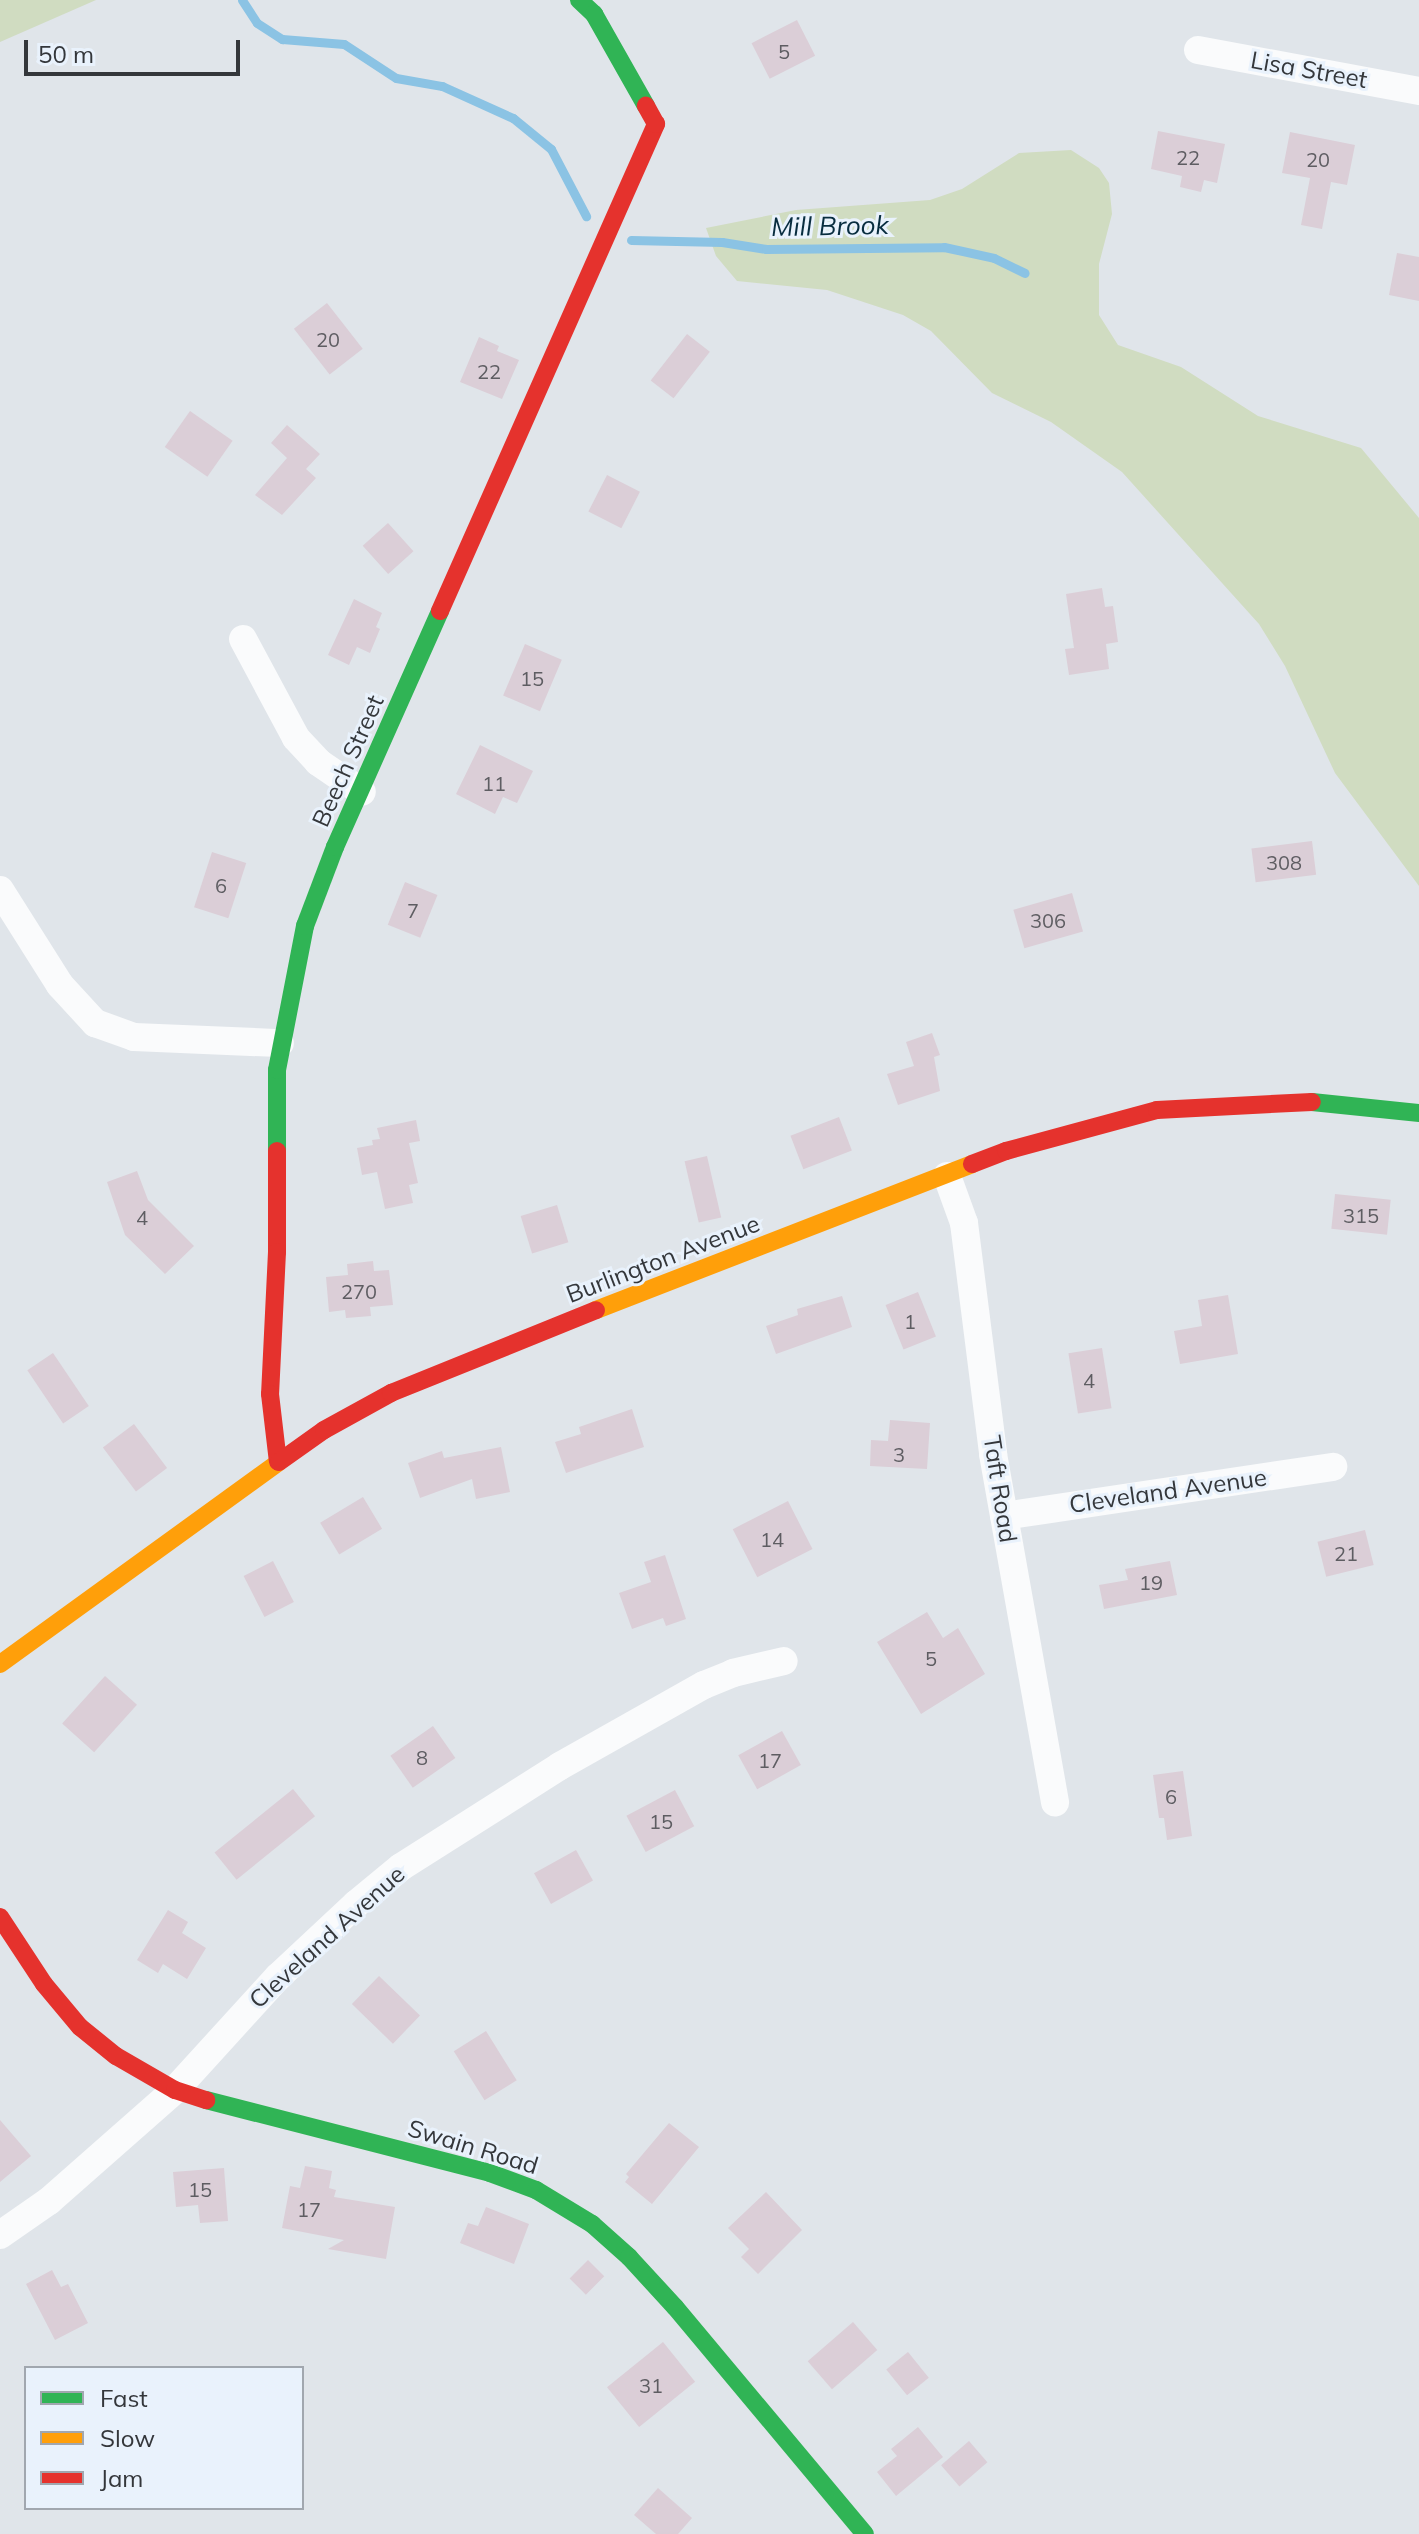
<!DOCTYPE html>
<style>
body{margin:0}
#map{position:relative;width:1419px;height:2534px;overflow:hidden;background:#e0e5ea;font-family:Mulish,sans-serif}
div>[style]{position:absolute}
[style*='--x']{left:calc(var(--x)*1px);top:calc(var(--y)*1px);width:calc(var(--w)*1px);rotate:calc(var(--a)*1deg)}
.green>*{inset:0;background:#d0dcc1}
.stream>*{height:9px;margin:-4.5px;padding:0 4.5px;transform-origin:4.5px;border-radius:4.5px;background:#8bc3e4}
.building>*{inset:0;background:#dbced7;transform-origin:0 0}
.street>*{height:28px;margin:-14px;padding:0 14px;transform-origin:14px;border-radius:14px;background:#fafbfc}
.fast>*{height:18px;margin:-9px;padding:0 9px;transform-origin:9px;border-radius:9px;background:#30b455}
.slow>*{height:18px;margin:-9px;padding:0 9px;transform-origin:9px;border-radius:9px;background:#ff9f0a}
.jam>*{height:18px;margin:-9px;padding:0 9px;transform-origin:9px;border-radius:9px;background:#e5322d}
span{translate:-50% -50%;white-space:nowrap;text-align:center;line-height:1.15;-webkit-text-stroke:6px #e9f2fc;paint-order:stroke}
.number-label{font-size:20px;color:#5e5d62}
.number-label span{-webkit-text-stroke-width:0}
.street-label{font-size:24px;color:#34373b}
.water-label{font-size:26px;color:#082d3f;font-style:italic}
.legend{position:absolute;left:24px;top:2366px;width:280px;height:144px;box-sizing:border-box;background:#e9f2fc;border:2px solid #a1a7af;margin:0;padding:10px 14px;list-style:none;font-size:24px;color:#34373b}
.legend li{display:flex;align-items:center;gap:16px;height:40px}
.legend b{width:40px;border:2px solid #a1a7af}
.scale{position:absolute;left:24px;top:40px;width:216px;height:36px;box-sizing:border-box;border:4px solid #34373b;border-top:0;padding-left:10px;font-size:24px;line-height:28px;white-space:nowrap;color:#34373b;-webkit-text-stroke:6px #e9f2fc;paint-order:stroke}
</style>
<div id="map">
<div class="green">
<i style="clip-path:polygon(0 0,96px 0,0 42px)"></i>
<i style="clip-path:polygon(1071px 150px,1099px 168px,1109px 183px,1112px 214px,1099px 264px,1099px 315px,1118px 345px,1181px 367px,1258px 416px,1361px 448px,1419px 518px,1419px 886px,1335px 773px,1285px 666px,1259px 624px,1122px 472px,1051px 422px,992px 393px,931px 331px,903px 315px,827px 290px,737px 281px,716px 256px,706px 228px,796px 210px,930px 200px,962px 189px,1019px 153px)"></i>
</div>
<div class="stream">
<i style="--x:242;--y:0;--w:27;--a:57"></i>
<i style="--x:257;--y:23;--w:30;--a:33"></i>
<i style="--x:282;--y:39;--w:62;--a:4.6"></i>
<i style="--x:344;--y:44;--w:62;--a:33.2"></i>
<i style="--x:396;--y:78;--w:47;--a:9.9"></i>
<i style="--x:442;--y:86;--w:78;--a:24.3"></i>
<i style="--x:513;--y:118;--w:49;--a:39.2"></i>
<i style="--x:551;--y:149;--w:76;--a:62.4"></i>
<i style="--x:631;--y:240;--w:91;--a:1.3"></i>
<i style="--x:722;--y:242;--w:45;--a:9"></i>
<i style="--x:766;--y:249;--w:178;--a:-0.6"></i>
<i style="--x:944;--y:247;--w:51;--a:12.4"></i>
<i style="--x:994;--y:258;--w:34;--a:26"></i>
</div>
<div class="building">
<i style="left:797px;top:20px;width:40px;height:51px;rotate:63deg"></i>
<i style="clip-path:polygon(1158px 131px,1225px 144px,1217px 183px,1204px 180px,1201px 192px,1180px 187px,1182px 176px,1151px 169px)"></i>
<i style="clip-path:polygon(1290px 132px,1355px 145px,1347px 185px,1331px 182px,1322px 229px,1301px 225px,1310px 178px,1282px 173px)"></i>
<i style="clip-path:polygon(1397px 253px,1419px 257px,1419px 301px,1389px 295px)"></i>
<i style="left:327px;top:303px;width:58px;height:42px;rotate:52deg"></i>
<i style="left:687px;top:334px;width:29px;height:59px;rotate:38deg"></i>
<i style="clip-path:polygon(479px 337px,499px 346px,497px 351px,519px 360px,502px 399px,460px 382px)"></i>
<i style="left:190px;top:411px;width:52px;height:44px;rotate:35deg"></i>
<i style="clip-path:polygon(287px 425px,320px 454px,306px 469px,316px 478px,282px 515px,255px 495px,287px 458px,271px 443px)"></i>
<i style="left:607px;top:475px;width:37px;height:41px;rotate:27deg"></i>
<i style="left:388px;top:523px;width:38px;height:34px;rotate:48deg"></i>
<i style="clip-path:polygon(1102px 588px,1105px 607px,1113px 606px,1118px 642px,1106px 644px,1109px 669px,1069px 675px,1065px 649px,1074px 648px,1066px 594px)"></i>
<i style="clip-path:polygon(354px 599px,382px 613px,376px 627px,380px 629px,370px 653px,357px 647px,349px 665px,328px 655px)"></i>
<i style="left:525px;top:644px;width:40px;height:56px;rotate:23deg"></i>
<i style="clip-path:polygon(480px 745px,533px 771px,517px 803px,503px 797px,495px 814px,456px 794px)"></i>
<i style="left:1312px;top:841px;width:34px;height:61px;rotate:83deg"></i>
<i style="left:212px;top:852px;width:36px;height:58px;rotate:18deg"></i>
<i style="left:405px;top:882px;width:35px;height:46px;rotate:22deg"></i>
<i style="left:1072px;top:893px;width:40px;height:61px;rotate:74deg"></i>
<i style="clip-path:polygon(932px 1033px,940px 1055px,934px 1057px,940px 1091px,898px 1105px,887px 1074px,914px 1066px,906px 1042px)"></i>
<i style="left:839px;top:1117px;width:36px;height:52px;rotate:69deg"></i>
<i style="clip-path:polygon(416px 1120px,420px 1141px,409px 1143px,418px 1183px,409px 1185px,413px 1203px,385px 1209px,377px 1172px,362px 1175px,357px 1148px,373px 1145px,372px 1140px,380px 1139px,377px 1128px)"></i>
<i style="left:707px;top:1156px;width:63px;height:23px;rotate:77deg"></i>
<i style="clip-path:polygon(137px 1171px,148px 1200px,194px 1246px,165px 1274px,125px 1235px,107px 1182px)"></i>
<i style="left:1335px;top:1194px;width:56px;height:35px;rotate:6deg"></i>
<i style="left:557px;top:1205px;width:39px;height:38px;rotate:73deg"></i>
<i style="clip-path:polygon(373px 1261px,374px 1271px,389px 1270px,393px 1305px,370px 1307px,371px 1316px,346px 1318px,345px 1310px,329px 1312px,326px 1277px,348px 1275px,347px 1264px)"></i>
<i style="left:918px;top:1292px;width:48px;height:35px;rotate:68deg"></i>
<i style="clip-path:polygon(1228px 1295px,1238px 1354px,1180px 1364px,1174px 1331px,1202px 1326px,1198px 1300px)"></i>
<i style="clip-path:polygon(842px 1296px,852px 1327px,776px 1354px,766px 1326px,798px 1315px,797px 1309px)"></i>
<i style="left:1102px;top:1348px;width:61px;height:34px;rotate:81deg"></i>
<i style="left:53px;top:1353px;width:64px;height:31px;rotate:56deg"></i>
<i style="clip-path:polygon(632px 1409px,644px 1447px,566px 1473px,555px 1442px,581px 1434px,579px 1427px)"></i>
<i style="clip-path:polygon(890px 1420px,930px 1423px,927px 1469px,870px 1466px,871px 1440px,888px 1441px)"></i>
<i style="left:134px;top:1424px;width:55px;height:39px;rotate:53deg"></i>
<i style="clip-path:polygon(501px 1447px,510px 1492px,476px 1499px,472px 1479px,420px 1498px,408px 1463px,442px 1451px,444px 1458px)"></i>
<i style="left:363px;top:1497px;width:37px;height:50px;rotate:59deg"></i>
<i style="left:788px;top:1501px;width:54px;height:62px;rotate:63deg"></i>
<i style="left:1365px;top:1530px;width:36px;height:49px;rotate:76deg"></i>
<i style="clip-path:polygon(665px 1555px,686px 1619px,666px 1626px,663px 1618px,632px 1629px,619px 1593px,651px 1582px,644px 1562px)"></i>
<i style="left:273px;top:1561px;width:46px;height:33px;rotate:63deg"></i>
<i style="clip-path:polygon(1170px 1561px,1177px 1595px,1104px 1609px,1099px 1585px,1128px 1580px,1125px 1569px)"></i>
<i style="clip-path:polygon(927px 1612px,943px 1638px,958px 1628px,985px 1674px,921px 1714px,877px 1642px)"></i>
<i style="left:105px;top:1676px;width:43px;height:64px;rotate:42deg"></i>
<i style="left:433px;top:1726px;width:39px;height:52px;rotate:55deg"></i>
<i style="left:782px;top:1731px;width:39px;height:50px;rotate:61deg"></i>
<i style="clip-path:polygon(1183px 1771px,1192px 1836px,1167px 1840px,1164px 1818px,1159px 1818px,1153px 1775px)"></i>
<i style="left:293px;top:1789px;width:35px;height:101px;rotate:51deg"></i>
<i style="left:675px;top:1790px;width:41px;height:55px;rotate:62deg"></i>
<i style="left:576px;top:1850px;width:35px;height:48px;rotate:61deg"></i>
<i style="clip-path:polygon(168px 1910px,188px 1922px,182px 1933px,206px 1948px,187px 1979px,163px 1964px,158px 1973px,137px 1960px)"></i>
<i style="left:379px;top:1976px;width:57px;height:39px;rotate:44deg"></i>
<i style="left:486px;top:2031px;width:58px;height:38px;rotate:58deg"></i>
<i style="clip-path:polygon(0 2120px,31px 2156px,0 2182px)"></i>
<i style="clip-path:polygon(669px 2123px,699px 2147px,652px 2204px,625px 2182px,629px 2177px,626px 2174px)"></i>
<i style="clip-path:polygon(305px 2166px,332px 2171px,329px 2188px,336px 2190px,334px 2197px,395px 2207px,386px 2259px,328px 2249px,344px 2240px,282px 2228px,290px 2186px,300px 2188px)"></i>
<i style="clip-path:polygon(224px 2168px,228px 2221px,200px 2223px,198px 2205px,176px 2207px,173px 2172px)"></i>
<i style="clip-path:polygon(766px 2192px,802px 2230px,758px 2274px,741px 2257px,749px 2249px,728px 2228px)"></i>
<i style="clip-path:polygon(486px 2207px,529px 2224px,514px 2264px,460px 2243px,468px 2223px,478px 2226px)"></i>
<i style="left:588px;top:2260px;width:23px;height:26px;rotate:45deg"></i>
<i style="clip-path:polygon(52px 2270px,61px 2287px,68px 2284px,88px 2323px,55px 2340px,26px 2284px)"></i>
<i style="left:853px;top:2322px;width:37px;height:60px;rotate:49deg"></i>
<i style="left:663px;top:2342px;width:51px;height:72px;rotate:51deg"></i>
<i style="left:908px;top:2352px;width:33px;height:28px;rotate:51deg"></i>
<i style="clip-path:polygon(918px 2427px,943px 2457px,896px 2496px,877px 2472px,897px 2456px,891px 2449px)"></i>
<i style="left:969px;top:2441px;width:28px;height:37px;rotate:49deg"></i>
<i style="clip-path:polygon(658px 2488px,692px 2518px,678px 2534px,656px 2534px,634px 2515px)"></i>
</div>
<div class="street">
<i style="--x:1198;--y:50;--w:225;--a:10.5"></i>
<i style="--x:243;--y:639;--w:112;--a:61.8"></i>
<i style="--x:296;--y:738;--w:33;--a:47"></i>
<i style="--x:318;--y:762;--w:53;--a:34.3"></i>
<i style="--x:0;--y:890;--w:112;--a:57.7"></i>
<i style="--x:60;--y:985;--w:52;--a:47.4"></i>
<i style="--x:95;--y:1023;--w:41;--a:19.7"></i>
<i style="--x:134;--y:1037;--w:146;--a:2.4"></i>
<i style="--x:947;--y:1176;--w:50;--a:70.1"></i>
<i style="--x:964;--y:1223;--w:233;--a:82.8"></i>
<i style="--x:993;--y:1454;--w:354;--a:79.9"></i>
<i style="--x:1004;--y:1516;--w:333;--a:-8.5"></i>
<i style="--x:0;--y:2235;--w:60;--a:-34.8"></i>
<i style="--x:49;--y:2201;--w:168;--a:-41.4"></i>
<i style="--x:175;--y:2090;--w:153;--a:-47.7"></i>
<i style="--x:278;--y:1977;--w:107;--a:-43.1"></i>
<i style="--x:356;--y:1904;--w:58;--a:-39.4"></i>
<i style="--x:401;--y:1867;--w:188;--a:-32.4"></i>
<i style="--x:560;--y:1766;--w:165;--a:-29.4"></i>
<i style="--x:704;--y:1685;--w:31;--a:-22"></i>
<i style="--x:733;--y:1673;--w:52;--a:-13.2"></i>
</div>
<div class="fast">
<i style="--x:579;--y:0;--w:21;--a:43"></i>
<i style="--x:594;--y:14;--w:106;--a:60.5"></i>
<i style="--x:1312;--y:1102;--w:108;--a:5.9"></i>
<i style="--x:277;--y:1151;--w:81;--a:-90"></i>
<i style="--x:277;--y:1070;--w:147;--a:-79"></i>
<i style="--x:305;--y:926;--w:85;--a:-69.2"></i>
<i style="--x:335;--y:847;--w:258;--a:-66"></i>
<i style="--x:206;--y:2100;--w:293;--a:14.4"></i>
<i style="--x:490;--y:2173;--w:49;--a:20.3"></i>
<i style="--x:536;--y:2190;--w:66;--a:31.3"></i>
<i style="--x:592;--y:2224;--w:50;--a:41.7"></i>
<i style="--x:629;--y:2257;--w:68;--a:47.4"></i>
<i style="--x:675;--y:2307;--w:296;--a:50.1"></i>
</div>
<div class="slow">
<i style="--x:596;--y:1310;--w:403;--a:-21.2"></i>
<i style="--x:0;--y:1664;--w:344;--a:-35.9"></i>
</div>
<div class="jam">
<i style="--x:440;--y:611;--w:533;--a:-66.08"></i>
<i style="--x:656;--y:124;--w:21;--a:-119"></i>
<i style="--x:277;--y:1151;--w:101;--a:90"></i>
<i style="--x:277;--y:1252;--w:142;--a:92.8"></i>
<i style="--x:270;--y:1394;--w:68;--a:83.3"></i>
<i style="--x:972;--y:1164;--w:36;--a:-21"></i>
<i style="--x:1006;--y:1151;--w:156;--a:-15.2"></i>
<i style="--x:1157;--y:1110;--w:155;--a:-3"></i>
<i style="--x:279;--y:1462;--w:55;--a:-35.4"></i>
<i style="--x:324;--y:1430;--w:77;--a:-28.9"></i>
<i style="--x:391;--y:1393;--w:221;--a:-22"></i>
<i style="--x:0;--y:1917;--w:80;--a:56.7"></i>
<i style="--x:44;--y:1984;--w:56;--a:50.1"></i>
<i style="--x:80;--y:2027;--w:46;--a:38.9"></i>
<i style="--x:116;--y:2056;--w:68;--a:30"></i>
<i style="--x:175;--y:2090;--w:33;--a:18"></i>
</div>
<div class="number-label">
<span style="left:784px;top:51px">5</span>
<span style="left:1188px;top:157px">22</span>
<span style="left:1318px;top:159px">20</span>
<span style="left:328px;top:339px">20</span>
<span style="left:489px;top:371px">22</span>
<span style="left:532px;top:678px">15</span>
<span style="left:494px;top:783px">11</span>
<span style="left:1284px;top:862px">308</span>
<span style="left:221px;top:885px">6</span>
<span style="left:413px;top:910px">7</span>
<span style="left:1048px;top:920px">306</span>
<span style="left:1361px;top:1215px">315</span>
<span style="left:142px;top:1217px">4</span>
<span style="left:359px;top:1291px">270</span>
<span style="left:910px;top:1321px">1</span>
<span style="left:1089px;top:1380px">4</span>
<span style="left:899px;top:1454px">3</span>
<span style="left:772px;top:1539px">14</span>
<span style="left:1346px;top:1553px">21</span>
<span style="left:1151px;top:1582px">19</span>
<span style="left:931px;top:1658px">5</span>
<span style="left:422px;top:1757px">8</span>
<span style="left:770px;top:1760px">17</span>
<span style="left:1171px;top:1796px">6</span>
<span style="left:661px;top:1821px">15</span>
<span style="left:200px;top:2189px">15</span>
<span style="left:309px;top:2209px">17</span>
<span style="left:651px;top:2385px">31</span>
</div>
<div class="street-label">
<span style="left:1309px;top:70px;rotate:10deg">Lisa Street</span>
<span style="left:348px;top:761px;rotate:-66deg">Beech Street</span>
<span style="left:663px;top:1259px;rotate:-21deg">Burlington Avenue</span>
<span style="left:1000px;top:1489px;rotate:81deg">Taft Road</span>
<span style="left:1168px;top:1491px;rotate:-8deg">Cleveland Avenue</span>
<span style="left:327px;top:1937px;rotate:-42deg">Cleveland Avenue</span>
<span style="left:473px;top:2147px;rotate:17deg">Swain Road</span>
</div>
<div class="water-label">
<span style="left:830px;top:226px;rotate:-1deg">Mill Brook</span>
</div>
<ul class="legend">
<li><b style="height:10px;background:#30b455"></b>Fast</li>
<li><b style="height:10px;background:#ff9f0a"></b>Slow</li>
<li><b style="height:10px;background:#e5322d"></b>Jam</li>
</ul>
<div class="scale">50 m</div>
</div>
